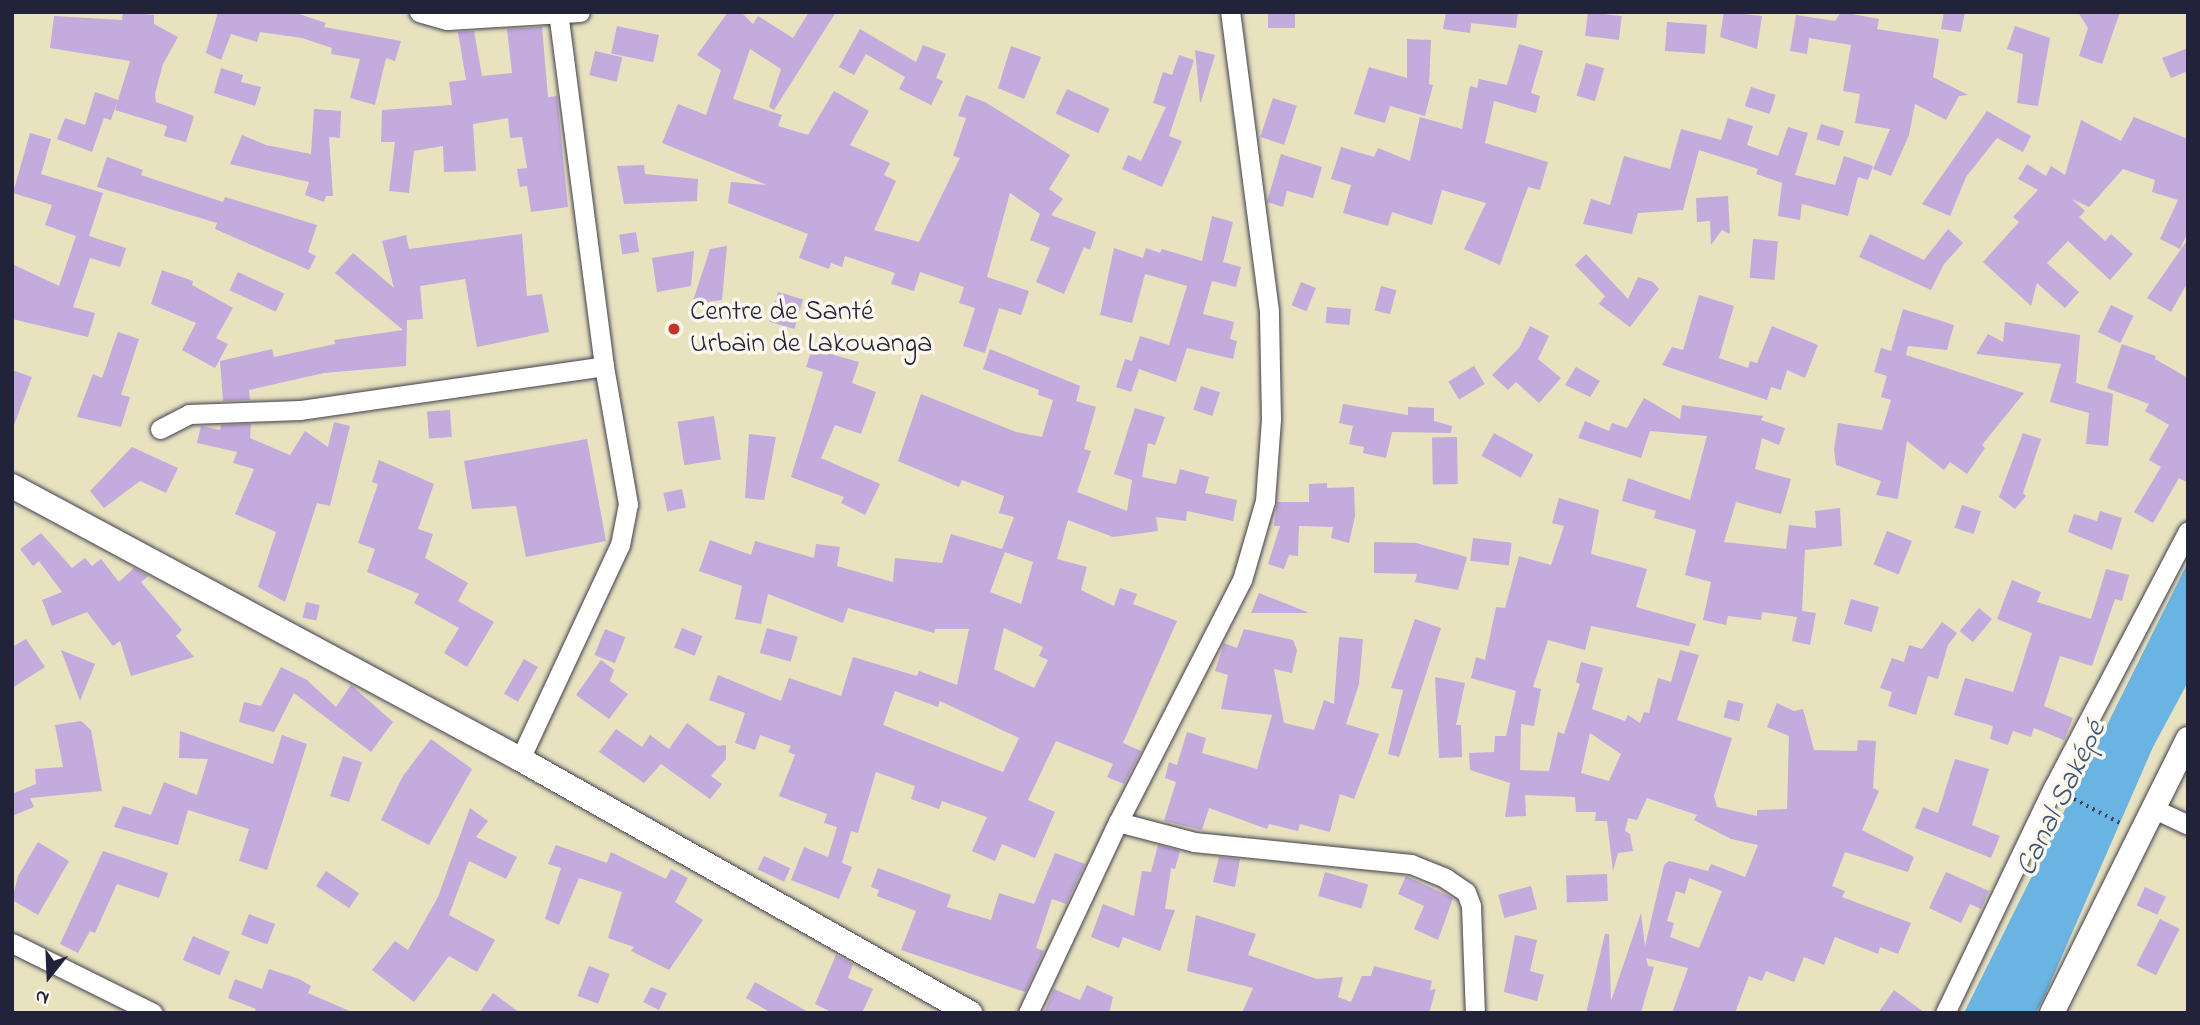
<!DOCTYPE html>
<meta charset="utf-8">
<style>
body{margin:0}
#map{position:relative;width:2200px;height:1025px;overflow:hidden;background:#e8e2bf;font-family:"Indie Flower",sans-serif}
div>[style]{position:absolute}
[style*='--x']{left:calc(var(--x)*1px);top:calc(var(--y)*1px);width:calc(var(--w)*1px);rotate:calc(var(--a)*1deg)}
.water>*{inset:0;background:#69b4e2}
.building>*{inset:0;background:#c3abde;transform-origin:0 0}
.path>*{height:3.5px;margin-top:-1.75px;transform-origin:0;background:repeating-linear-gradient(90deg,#403f4f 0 2px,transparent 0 7px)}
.roads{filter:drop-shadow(0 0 2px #403f4f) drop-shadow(0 0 2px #403f4f)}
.minor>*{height:19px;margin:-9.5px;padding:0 9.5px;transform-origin:9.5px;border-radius:9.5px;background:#fff}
.tertiary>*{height:24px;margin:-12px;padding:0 12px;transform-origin:12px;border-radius:12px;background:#fff}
.dots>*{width:19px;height:19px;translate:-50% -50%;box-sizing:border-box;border:4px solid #fbf7ec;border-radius:50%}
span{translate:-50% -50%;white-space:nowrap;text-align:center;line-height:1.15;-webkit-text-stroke:7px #fbf7ec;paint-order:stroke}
.poi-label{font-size:28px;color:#22223b}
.left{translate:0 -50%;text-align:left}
.water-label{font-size:30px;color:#3b5575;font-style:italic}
.frame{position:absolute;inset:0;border:14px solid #22223b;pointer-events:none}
.north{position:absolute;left:14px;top:941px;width:70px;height:70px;-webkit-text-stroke:5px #fbf7ec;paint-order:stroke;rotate:198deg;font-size:19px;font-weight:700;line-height:28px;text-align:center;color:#22223b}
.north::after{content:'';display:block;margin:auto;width:24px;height:32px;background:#22223b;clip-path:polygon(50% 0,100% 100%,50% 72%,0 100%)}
</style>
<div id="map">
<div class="water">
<i style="clip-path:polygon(2188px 562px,2188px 682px,2153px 747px,2045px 995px,2036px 1013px,1964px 1013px)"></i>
</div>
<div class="building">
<i style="clip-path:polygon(123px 12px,154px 15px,154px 24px,178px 37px,163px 64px,155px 94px,156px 102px,194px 116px,186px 142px,164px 136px,167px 126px,115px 110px,130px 61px,50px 48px,54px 16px,122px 20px)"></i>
<i style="clip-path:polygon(218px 12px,293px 12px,326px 23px,324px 27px,401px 41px,395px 61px,386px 58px,375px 105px,350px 98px,360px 59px,331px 54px,332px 48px,302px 38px,260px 32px,257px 42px,231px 34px,221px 60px,206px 53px)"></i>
<i style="clip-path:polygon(728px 12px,741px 12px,753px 24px,758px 16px,793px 38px,809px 12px,836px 12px,774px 110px,769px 107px,781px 69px,750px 49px,733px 99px,782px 115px,778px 126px,808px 135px,834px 91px,869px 111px,850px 145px,890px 163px,884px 175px,896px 181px,874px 230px,919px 242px,960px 158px,953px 156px,966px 118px,958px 116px,966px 95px,985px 102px,1070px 155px,1049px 189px,1063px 199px,1051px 215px,1096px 232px,1090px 250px,1084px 247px,1064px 294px,1036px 282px,1050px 248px,1030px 240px,1040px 214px,1010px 193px,987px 277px,1029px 291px,1021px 315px,999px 308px,985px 353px,963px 346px,975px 308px,959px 303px,964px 287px,920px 272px,914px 291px,891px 284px,895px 273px,845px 256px,842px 267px,831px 263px,829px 269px,799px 258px,808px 234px,728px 203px,731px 182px,767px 185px,662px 143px,678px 104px,706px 115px,721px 70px,697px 55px)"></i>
<i style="left:1268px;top:12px;width:27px;height:16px"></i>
<i style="clip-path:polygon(1446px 12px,1518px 12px,1516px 28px,1471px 23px,1472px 17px,1470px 33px,1443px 29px)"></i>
<i style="left:1588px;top:12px;width:34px;height:24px;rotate:7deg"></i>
<i style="clip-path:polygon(1724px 12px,1762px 16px,1757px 49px,1720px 37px)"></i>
<i style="clip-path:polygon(1841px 12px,1879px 19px,1877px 29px,1939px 39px,1933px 77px,1968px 95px,1959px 96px,1946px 120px,1915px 104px,1909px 135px,1891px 176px,1873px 169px,1890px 129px,1855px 123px,1860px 94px,1843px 91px,1851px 45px,1809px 38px,1807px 54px,1790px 51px,1796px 15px,1835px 21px)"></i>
<i style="clip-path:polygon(1944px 12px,1965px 12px,1961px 32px,1941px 29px)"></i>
<i style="clip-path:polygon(2078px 12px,2120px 12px,2102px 64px,2079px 56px,2088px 28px)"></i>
<i style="left:1667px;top:22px;width:40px;height:29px;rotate:4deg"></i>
<i style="left:617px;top:26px;width:43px;height:28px;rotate:12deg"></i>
<i style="clip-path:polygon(2015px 26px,2050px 38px,2038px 106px,2017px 103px,2023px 54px,2007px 49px)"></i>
<i style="clip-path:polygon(542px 27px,548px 97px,557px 96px,568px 207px,531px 212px,527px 186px,520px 187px,517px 169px,527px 168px,522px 137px,510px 138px,508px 118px,473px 124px,476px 171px,444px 172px,443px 146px,414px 151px,409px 193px,389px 191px,395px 142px,381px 142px,382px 110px,452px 105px,449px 82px,466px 80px,458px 32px,474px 31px,482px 76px,512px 73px,507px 29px)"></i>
<i style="clip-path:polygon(860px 29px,916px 62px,923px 45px,946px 54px,936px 78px,943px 81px,931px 105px,899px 89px,905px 77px,866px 54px,854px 75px,839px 67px)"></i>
<i style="clip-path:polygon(1407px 39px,1431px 40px,1429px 84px,1433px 85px,1425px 116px,1390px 106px,1385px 123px,1354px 114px,1369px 67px,1407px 78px)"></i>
<i style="clip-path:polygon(1519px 44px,1543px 51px,1531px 93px,1540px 96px,1536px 113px,1494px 101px,1485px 143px,1548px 162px,1540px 190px,1528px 187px,1500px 265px,1464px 249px,1486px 203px,1442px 190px,1432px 225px,1392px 212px,1388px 226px,1343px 213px,1351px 185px,1331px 179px,1341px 147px,1374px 157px,1378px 148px,1410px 161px,1420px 117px,1462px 129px,1470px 86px,1477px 88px,1479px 79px,1507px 85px)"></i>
<i style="clip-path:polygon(1011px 46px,1041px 57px,1024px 99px,998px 88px)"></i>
<i style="clip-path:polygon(2188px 48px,2188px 71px,2171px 78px,2162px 58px)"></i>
<i style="clip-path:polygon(1195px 50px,1215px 55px,1201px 102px,1200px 102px)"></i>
<i style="left:595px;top:51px;width:28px;height:25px;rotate:13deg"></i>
<i style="clip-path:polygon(1179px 55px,1194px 60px,1169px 136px,1182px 141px,1162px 187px,1122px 169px,1128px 155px,1141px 161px,1166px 107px,1153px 103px,1163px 72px,1172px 75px)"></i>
<i style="left:1586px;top:63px;width:19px;height:34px;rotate:16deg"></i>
<i style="clip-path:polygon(221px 68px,243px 75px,241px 82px,261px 87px,255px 106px,214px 93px)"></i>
<i style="left:1751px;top:87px;width:26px;height:20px;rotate:18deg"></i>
<i style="left:1067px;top:89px;width:47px;height:27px;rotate:25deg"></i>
<i style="clip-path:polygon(95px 92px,118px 100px,111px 120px,104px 118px,92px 152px,57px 139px,65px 118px,85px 125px)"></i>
<i style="left:1273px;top:98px;width:25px;height:41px;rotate:18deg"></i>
<i style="clip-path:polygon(314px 109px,341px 111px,340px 138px,329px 137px,333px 196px,326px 196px,324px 202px,305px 195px,309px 182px,230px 164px,242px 135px,266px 145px,311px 154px)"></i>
<i style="clip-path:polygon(1987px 111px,2031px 136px,2023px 152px,1997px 138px,1966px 177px,1950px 216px,1922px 204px)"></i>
<i style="clip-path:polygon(2134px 117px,2188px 139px,2188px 232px,2180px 249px,2160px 239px,2178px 200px,2152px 192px,2155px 180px,2123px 169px,2089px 207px,2072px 199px,2085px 211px,2079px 217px,2105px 241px,2111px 234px,2133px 254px,2110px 280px,2068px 241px,2047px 263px,2079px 292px,2065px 308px,2037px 283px,2031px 306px,1983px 262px,2019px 222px,2013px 217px,2038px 190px,2018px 179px,2027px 164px,2046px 176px,2051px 166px,2065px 175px,2081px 120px,2121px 141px)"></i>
<i style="clip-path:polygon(1728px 118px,1753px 126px,1747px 145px,1778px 156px,1788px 127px,1808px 133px,1795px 175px,1835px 185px,1844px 156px,1873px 166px,1868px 180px,1858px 177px,1848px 216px,1802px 204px,1800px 220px,1778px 216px,1782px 183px,1756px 174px,1758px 169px,1699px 150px,1683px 210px,1638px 213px,1632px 234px,1583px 224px,1591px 199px,1610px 205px,1624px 156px,1670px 169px,1681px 129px,1721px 140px)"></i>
<i style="left:1821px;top:124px;width:24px;height:16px;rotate:17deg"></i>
<i style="clip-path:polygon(30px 133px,51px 139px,41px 174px,103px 193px,89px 236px,126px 248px,120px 267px,90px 258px,73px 307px,95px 313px,88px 337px,12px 319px,12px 264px,59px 286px,76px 236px,45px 225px,52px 205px,13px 193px)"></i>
<i style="clip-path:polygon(1281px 154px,1322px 167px,1313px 198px,1287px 191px,1283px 207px,1267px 202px)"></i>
<i style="clip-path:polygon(107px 157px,143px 170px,141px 175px,223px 202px,225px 197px,317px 225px,308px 252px,316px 256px,309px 270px,215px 229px,217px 223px,97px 187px)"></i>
<i style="clip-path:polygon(644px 165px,645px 174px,698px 179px,697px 201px,624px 204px,617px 166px)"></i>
<i style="clip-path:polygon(1728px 196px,1730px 234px,1722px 230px,1711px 245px,1710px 221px,1697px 222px,1696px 198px)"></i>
<i style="clip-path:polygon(1212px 216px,1233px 222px,1223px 262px,1241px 267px,1236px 287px,1212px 281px,1203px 314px,1234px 322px,1230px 339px,1237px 341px,1233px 359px,1187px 348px,1176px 382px,1139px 369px,1131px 392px,1116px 387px,1125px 359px,1132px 361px,1140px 336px,1169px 345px,1187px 286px,1145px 274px,1132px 323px,1100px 315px,1114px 248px,1143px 258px,1146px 248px,1160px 253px,1162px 249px,1202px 261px)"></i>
<i style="clip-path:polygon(1948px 229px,1963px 243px,1944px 264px,1931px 290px,1859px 257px,1870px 234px,1924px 260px)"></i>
<i style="left:636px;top:232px;width:20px;height:17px;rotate:81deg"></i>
<i style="clip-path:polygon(522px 234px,527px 296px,542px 294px,549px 332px,477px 347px,465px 279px,420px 286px,423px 319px,407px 320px,406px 366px,324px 373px,249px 390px,250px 400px,223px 401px,220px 361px,272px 349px,274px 357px,335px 344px,334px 340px,403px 330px,335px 273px,353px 253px,394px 288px,382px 241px,406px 235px,409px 249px)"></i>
<i style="left:1753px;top:239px;width:25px;height:39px;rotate:5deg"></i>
<i style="clip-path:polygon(2188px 239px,2188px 282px,2171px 312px,2147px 298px)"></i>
<i style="clip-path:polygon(727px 246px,722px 300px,692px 304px,710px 249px)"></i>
<i style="clip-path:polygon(694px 251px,691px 286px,657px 292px,652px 258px)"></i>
<i style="clip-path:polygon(1586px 254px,1628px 299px,1638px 277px,1653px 282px,1659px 289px,1630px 327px,1599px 304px,1605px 296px,1575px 265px)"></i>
<i style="clip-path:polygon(162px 270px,193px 281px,192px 285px,233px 308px,216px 338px,228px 344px,215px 368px,182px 350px,196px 323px,151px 304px)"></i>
<i style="left:238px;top:272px;width:51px;height:20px;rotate:25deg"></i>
<i style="left:1301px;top:282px;width:16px;height:25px;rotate:22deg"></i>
<i style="left:1381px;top:286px;width:16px;height:25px;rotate:15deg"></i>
<i style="left:778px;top:292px;width:26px;height:31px;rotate:16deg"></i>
<i style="clip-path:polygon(1699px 295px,1734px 306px,1719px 358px,1748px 368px,1750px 361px,1757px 363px,1772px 326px,1818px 345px,1805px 378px,1787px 370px,1781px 390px,1771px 387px,1767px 400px,1662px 365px,1672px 347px,1683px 350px)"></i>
<i style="left:2111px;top:305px;width:25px;height:30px;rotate:26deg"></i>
<i style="left:1327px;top:307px;width:24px;height:16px;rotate:5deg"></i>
<i style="clip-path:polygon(1903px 309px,1954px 325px,1947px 350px,1908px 346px,1906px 355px,2024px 393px,1982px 445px,1985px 448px,1967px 474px,1950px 462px,1944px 470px,1907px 441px,1898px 499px,1876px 495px,1881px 481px,1836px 465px,1834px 450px,1838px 423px,1882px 430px,1891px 400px,1881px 397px,1887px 376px,1874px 372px,1881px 348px,1891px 351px)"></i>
<i style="clip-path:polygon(2005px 322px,2080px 335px,2076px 383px,2113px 394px,2108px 446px,2086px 444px,2089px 413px,2050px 402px,2061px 364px,1976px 354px,1988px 334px,2003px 342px)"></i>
<i style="clip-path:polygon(1530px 326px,1549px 336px,1538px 359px,1561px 378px,1539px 403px,1516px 382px,1508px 390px,1492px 375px,1519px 348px)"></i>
<i style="clip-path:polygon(118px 332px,139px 339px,121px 395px,130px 397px,121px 427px,77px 417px,93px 374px,102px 378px)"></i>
<i style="clip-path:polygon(2122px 344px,2156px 356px,2155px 359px,2188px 378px,2188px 483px,2179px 478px,2153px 523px,2134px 512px,2161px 467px,2149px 460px,2169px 425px,2145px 411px,2149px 404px,2107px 388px)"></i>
<i style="clip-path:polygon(812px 349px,859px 362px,852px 383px,876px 392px,861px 434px,835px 425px,821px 458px,880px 484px,865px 515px,841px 503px,844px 497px,791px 477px,823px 372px,806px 367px)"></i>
<i style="clip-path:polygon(evenodd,990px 349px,1080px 386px,1076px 401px,1096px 407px,1084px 449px,1091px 451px,1077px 492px,1127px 511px,1132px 480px,1114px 474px,1135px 408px,1165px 417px,1155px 445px,1148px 443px,1142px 477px,1176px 484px,1180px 469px,1209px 477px,1205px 493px,1237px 500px,1233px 521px,1187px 511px,1186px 521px,1156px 517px,1158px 531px,1113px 537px,1068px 520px,1057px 559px,1087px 567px,1081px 590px,1114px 606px,1120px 588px,1137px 594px,1133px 604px,1177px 621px,1123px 743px,1141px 751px,1124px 784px,1107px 777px,1113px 764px,1056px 741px,1028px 800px,1055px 812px,1035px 858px,1002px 844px,995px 861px,972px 851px,987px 817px,942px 801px,939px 809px,911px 799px,915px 786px,876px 772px,858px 833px,851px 831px,842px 863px,852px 867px,839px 899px,791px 880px,804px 847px,828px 857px,837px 827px,824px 823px,827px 814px,779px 796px,795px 755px,788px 752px,791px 746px,760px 735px,755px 750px,735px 743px,745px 713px,709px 700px,718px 675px,781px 701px,789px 678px,841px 696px,853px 657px,917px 676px,919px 671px,957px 685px,969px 629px,935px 629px,934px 633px,848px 608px,843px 623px,768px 594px,761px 624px,735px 619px,742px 586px,699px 571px,710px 540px,751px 555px,755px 541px,814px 558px,816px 544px,840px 547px,837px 566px,893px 582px,895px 558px,942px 563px,951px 534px,1002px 549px,1014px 517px,999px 513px,1004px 496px,962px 480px,959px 487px,898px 461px,921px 394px,1016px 432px,1042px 437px,1053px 400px,1038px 395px,1039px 390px,983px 369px,990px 349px,1005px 552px,1033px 562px,1021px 604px,990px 592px,1005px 552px,990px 349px,1004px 628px,1043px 647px,1039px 656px,1048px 660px,1034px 688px,994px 669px,1004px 628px,990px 349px,895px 691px,938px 707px,940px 701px,1019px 738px,1003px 772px,883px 725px,895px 691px)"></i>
<i style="left:1474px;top:366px;width:21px;height:30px;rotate:59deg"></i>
<i style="clip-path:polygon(1576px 367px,1600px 381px,1590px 397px,1565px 385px)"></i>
<i style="clip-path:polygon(12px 370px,32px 377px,14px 425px,12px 425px)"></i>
<i style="left:1201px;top:386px;width:20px;height:25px;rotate:18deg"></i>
<i style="clip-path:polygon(1644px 398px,1680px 419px,1682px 405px,1763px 416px,1761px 420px,1785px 428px,1779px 445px,1762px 438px,1755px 469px,1791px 479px,1781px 514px,1736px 502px,1724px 542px,1786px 549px,1789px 525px,1816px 528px,1815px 511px,1840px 508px,1842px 546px,1805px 550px,1802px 611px,1816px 613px,1810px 645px,1792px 641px,1797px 617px,1762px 612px,1761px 620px,1728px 616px,1726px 625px,1703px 620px,1711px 582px,1685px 575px,1696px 530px,1654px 518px,1656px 511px,1622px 501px,1628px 478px,1690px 500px,1707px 436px,1650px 431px,1641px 458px,1578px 438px,1585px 421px,1609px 431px,1612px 423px,1627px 428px)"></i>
<i style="clip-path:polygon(1343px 404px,1408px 415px,1408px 407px,1434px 408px,1434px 421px,1452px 426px,1451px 433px,1392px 432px,1386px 458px,1363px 453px,1364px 447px,1349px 444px,1353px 426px,1339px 423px)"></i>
<i style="left:450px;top:410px;width:27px;height:23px;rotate:86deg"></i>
<i style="left:714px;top:416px;width:44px;height:37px;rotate:81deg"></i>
<i style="clip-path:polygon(334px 422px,350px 426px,330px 506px,317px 503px,285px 602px,258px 587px,276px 532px,235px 514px,254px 469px,233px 463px,237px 452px,197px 443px,201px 426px,220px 430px,221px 425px,251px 424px,250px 438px,290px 455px,305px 431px,328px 447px)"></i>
<i style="left:1494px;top:433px;width:45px;height:26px;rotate:29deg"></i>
<i style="clip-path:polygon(2023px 433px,2041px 439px,2023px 493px,2026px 496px,2015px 509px,1999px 497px)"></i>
<i style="clip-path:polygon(749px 434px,776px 437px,764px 500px,745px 498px)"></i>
<i style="left:1457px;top:437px;width:47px;height:25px;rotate:89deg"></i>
<i style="clip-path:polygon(587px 439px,606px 541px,526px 557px,516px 506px,472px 509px,464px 461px)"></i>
<i style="clip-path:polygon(132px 447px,178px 468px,166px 493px,140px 481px,104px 508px,90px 491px)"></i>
<i style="clip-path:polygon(379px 460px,434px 484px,418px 529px,433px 534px,425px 558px,468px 583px,458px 601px,494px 622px,467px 667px,444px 653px,459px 628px,414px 603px,419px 594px,367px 572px,375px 549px,358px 543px,378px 484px,372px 482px)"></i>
<i style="clip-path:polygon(1327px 483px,1327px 488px,1354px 487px,1355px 516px,1349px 543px,1331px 538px,1333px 527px,1299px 526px,1298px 556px,1289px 555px,1284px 569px,1268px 564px,1280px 526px,1274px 526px,1277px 502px,1309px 502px,1309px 484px)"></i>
<i style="left:682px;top:489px;width:19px;height:19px;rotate:78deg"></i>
<i style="clip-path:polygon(evenodd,1559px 498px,1599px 510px,1591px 554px,1647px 569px,1636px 607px,1696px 624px,1689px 646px,1591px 626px,1585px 650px,1548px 640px,1533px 687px,1541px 689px,1534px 726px,1521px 724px,1520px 770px,1549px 771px,1558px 732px,1564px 734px,1580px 684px,1576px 682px,1581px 662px,1603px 668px,1592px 709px,1625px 721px,1628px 715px,1640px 723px,1644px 712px,1649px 713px,1658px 678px,1671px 682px,1680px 650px,1699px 655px,1677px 720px,1732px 738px,1714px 796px,1717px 807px,1757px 816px,1757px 810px,1787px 809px,1789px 736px,1767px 727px,1777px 703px,1794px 711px,1803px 709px,1814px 750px,1857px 751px,1858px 740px,1876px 741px,1873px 788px,1879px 791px,1862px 830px,1914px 857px,1908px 872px,1845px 852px,1832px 886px,1845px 891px,1842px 897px,1911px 923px,1898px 954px,1880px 947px,1878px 954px,1835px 937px,1824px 965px,1804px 957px,1794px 982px,1766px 971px,1762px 981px,1749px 976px,1735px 1013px,1672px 1013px,1688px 968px,1646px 958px,1648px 966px,1654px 967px,1641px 1013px,1586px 1013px,1605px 934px,1609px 934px,1611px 1001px,1641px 913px,1645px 946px,1664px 865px,1669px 861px,1708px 871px,1711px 864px,1745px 877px,1758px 845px,1731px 839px,1694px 820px,1697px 815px,1647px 798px,1637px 820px,1628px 818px,1625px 831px,1630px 834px,1633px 851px,1618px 853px,1613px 871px,1607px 821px,1595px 821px,1596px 812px,1576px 812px,1575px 797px,1525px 795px,1526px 816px,1505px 817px,1510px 783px,1470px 770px,1469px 753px,1494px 752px,1495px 736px,1506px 736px,1516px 691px,1471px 678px,1476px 657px,1485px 660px,1496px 607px,1505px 608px,1519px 556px,1551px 565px,1564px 526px,1552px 523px,1559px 498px,1590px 733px,1621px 754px,1609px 781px,1581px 773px,1590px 733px,1559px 498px,1689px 878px,1722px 891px,1699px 948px,1670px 937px,1674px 923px,1667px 921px,1676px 891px,1685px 894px,1689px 878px)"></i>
<i style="left:1962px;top:505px;width:20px;height:24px;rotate:18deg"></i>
<i style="clip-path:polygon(2100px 511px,2122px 518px,2112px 550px,2068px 532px,2074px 514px,2097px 521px)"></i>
<i style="left:1887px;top:531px;width:27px;height:36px;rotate:22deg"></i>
<i style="clip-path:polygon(41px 533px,72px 568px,85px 558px,92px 566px,101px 559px,119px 582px,134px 568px,148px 576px,141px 582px,182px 630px,176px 636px,194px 657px,131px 676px,120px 641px,113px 646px,87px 612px,52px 626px,42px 600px,62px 592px,39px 561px,33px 566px,20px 549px)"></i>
<i style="left:1473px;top:538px;width:39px;height:23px;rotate:7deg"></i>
<i style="clip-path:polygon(1374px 542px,1416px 543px,1467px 557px,1458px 590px,1415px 582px,1417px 574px,1374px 573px)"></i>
<i style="clip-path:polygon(2106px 569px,2129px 575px,2122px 601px,2115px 599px,2092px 666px,2060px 656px,2044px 706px,2073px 718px,2064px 740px,2034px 728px,2031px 737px,2013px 731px,2008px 745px,1990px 739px,1993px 726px,1954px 715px,1965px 678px,2013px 692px,2032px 633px,1997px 619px,2012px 580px,2041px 592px,2037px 602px,2091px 619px)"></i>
<i style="clip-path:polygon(1259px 593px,1307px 612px,1307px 613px,1251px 613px)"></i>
<i style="left:1851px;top:599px;width:29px;height:26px;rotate:16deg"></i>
<i style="left:306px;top:602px;width:14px;height:16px;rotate:12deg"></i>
<i style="left:1979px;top:608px;width:17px;height:30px;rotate:40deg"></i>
<i style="clip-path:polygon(1415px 619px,1441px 628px,1399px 757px,1388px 754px,1403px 690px,1391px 688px)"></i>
<i style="clip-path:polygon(1942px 622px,1957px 633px,1948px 645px,1938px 679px,1928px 676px,1916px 715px,1888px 706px,1892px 692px,1880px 688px,1892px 658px,1904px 662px,1909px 645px,1922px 649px)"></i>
<i style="left:682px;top:628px;width:22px;height:21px;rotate:22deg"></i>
<i style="left:767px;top:628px;width:32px;height:26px;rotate:16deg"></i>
<i style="left:605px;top:629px;width:22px;height:28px;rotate:22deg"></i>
<i style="clip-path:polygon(1244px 629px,1293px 640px,1297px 650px,1292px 673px,1274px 669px,1284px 723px,1314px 730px,1324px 700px,1334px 704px,1339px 637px,1363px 639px,1359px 684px,1346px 724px,1379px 734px,1354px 799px,1340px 794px,1330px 832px,1300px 824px,1298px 831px,1269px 824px,1267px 829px,1209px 808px,1202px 830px,1164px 821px,1176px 782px,1165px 778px,1169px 762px,1177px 765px,1187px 732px,1206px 738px,1202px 753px,1257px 769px,1272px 715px,1221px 709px,1228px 675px,1215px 671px,1224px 643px,1237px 648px)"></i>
<i style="clip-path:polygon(26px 639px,45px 667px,12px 688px,12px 647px)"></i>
<i style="clip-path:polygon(61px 650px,95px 664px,80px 701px)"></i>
<i style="left:524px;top:659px;width:16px;height:40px;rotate:30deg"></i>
<i style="clip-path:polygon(601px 660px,614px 670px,610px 681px,628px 694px,609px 719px,576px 695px)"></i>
<i style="clip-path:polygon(281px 667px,307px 680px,336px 707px,351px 685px,393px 722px,371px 752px,294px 693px,274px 732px,239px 722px,244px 702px,261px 706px)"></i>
<i style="clip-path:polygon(1435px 677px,1465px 683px,1456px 725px,1461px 725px,1462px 757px,1439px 758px)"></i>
<i style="left:1728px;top:700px;width:16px;height:18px;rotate:14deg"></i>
<i style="clip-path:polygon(81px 721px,91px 730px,102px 791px,30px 798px,34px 807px,12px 816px,12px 794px,36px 784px,35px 769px,63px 767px,55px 725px)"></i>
<i style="clip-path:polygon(687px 723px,718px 746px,726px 745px,726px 759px,711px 776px,722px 784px,710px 799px,661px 764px,644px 783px,599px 752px,616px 729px,642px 747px,650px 735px,669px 749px)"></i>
<i style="clip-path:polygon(180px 731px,273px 764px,282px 735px,307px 744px,267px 870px,239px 861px,249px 829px,188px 810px,178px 845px,114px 827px,123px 806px,151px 815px,164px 782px,197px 795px,208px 759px,179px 758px)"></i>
<i style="clip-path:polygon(431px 739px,472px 769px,429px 845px,381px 820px,403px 776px)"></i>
<i style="left:343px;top:756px;width:20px;height:42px;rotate:18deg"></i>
<i style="clip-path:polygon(1955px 759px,1989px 769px,1972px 825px,2000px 836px,1991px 858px,1915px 828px,1923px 807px,1938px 813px)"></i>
<i style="clip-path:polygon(470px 808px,488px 821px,476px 837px,517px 857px,506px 879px,469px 861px,449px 915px,495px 940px,477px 972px,449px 956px,414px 1002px,372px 970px,395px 941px,408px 950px,438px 897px)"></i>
<i style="clip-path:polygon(38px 842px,69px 861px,38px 915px,12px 900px,18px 876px)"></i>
<i style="clip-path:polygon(556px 845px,607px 863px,611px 852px,666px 879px,671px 869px,688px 878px,675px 902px,703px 920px,669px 970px,631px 951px,634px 947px,608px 938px,622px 892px,579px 878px,559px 925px,545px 919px,561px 868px,548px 864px)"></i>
<i style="clip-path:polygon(1158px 845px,1180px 851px,1175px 869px,1171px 868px,1165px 909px,1175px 910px,1160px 951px,1123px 937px,1119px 948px,1091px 937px,1103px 904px,1134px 916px,1142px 871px,1151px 872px)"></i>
<i style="clip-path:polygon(103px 851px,168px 873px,159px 898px,117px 884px,95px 933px,90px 931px,78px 953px,60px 944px)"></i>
<i style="clip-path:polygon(1055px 853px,1085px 864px,1066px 904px,1052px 899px,1036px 948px,1044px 951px,1025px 992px,901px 950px,916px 911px,877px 896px,879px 890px,871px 887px,878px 868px,951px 895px,947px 907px,991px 920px,999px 893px,1034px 904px)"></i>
<i style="left:764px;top:856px;width:29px;height:15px;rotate:25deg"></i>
<i style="clip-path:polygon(1219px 857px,1240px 859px,1235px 887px,1213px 882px)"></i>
<i style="left:326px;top:871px;width:40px;height:18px;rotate:34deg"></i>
<i style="left:1325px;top:872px;width:45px;height:25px;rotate:16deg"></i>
<i style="clip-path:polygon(1946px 872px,1989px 891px,1981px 909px,1970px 904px,1961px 923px,1929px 908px)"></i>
<i style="left:1607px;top:874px;width:27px;height:41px;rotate:88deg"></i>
<i style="clip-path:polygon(1406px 876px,1453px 898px,1438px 940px,1414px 929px,1424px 906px,1398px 894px)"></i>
<i style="left:1531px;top:886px;width:24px;height:34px;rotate:75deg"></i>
<i style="left:2145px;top:887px;width:23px;height:20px;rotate:25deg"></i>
<i style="left:249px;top:914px;width:28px;height:22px;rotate:21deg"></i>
<i style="clip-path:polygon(1196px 915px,1256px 934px,1248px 955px,1317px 979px,1343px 977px,1338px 997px,1351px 1002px,1362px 976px,1371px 976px,1374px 966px,1432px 981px,1430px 990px,1436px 989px,1429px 1013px,1242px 1013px,1253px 988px,1187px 971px)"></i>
<i style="left:2160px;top:919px;width:22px;height:52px;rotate:27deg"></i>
<i style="clip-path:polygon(1515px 935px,1537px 940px,1530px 971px,1544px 975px,1537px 1001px,1504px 992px)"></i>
<i style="left:193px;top:936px;width:40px;height:26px;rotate:23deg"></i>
<i style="clip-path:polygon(836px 955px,853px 964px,848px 978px,873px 989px,862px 1013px,833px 1013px,815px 1004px)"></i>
<i style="left:589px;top:966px;width:22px;height:32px;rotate:21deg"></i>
<i style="clip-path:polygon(269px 969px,299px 979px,311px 986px,308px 993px,354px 1013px,254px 1013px,256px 1009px,228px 998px,235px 979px,262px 989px)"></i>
<i style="clip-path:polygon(755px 982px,810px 1013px,771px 1013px,746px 998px)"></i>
<i style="clip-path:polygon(1087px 985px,1113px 997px,1109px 1013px,1044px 1013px,1054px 989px,1080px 1000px)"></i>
<i style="clip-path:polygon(651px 987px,667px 993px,659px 1010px,643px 1002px)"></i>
<i style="clip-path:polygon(1894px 990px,1925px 1013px,1878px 1013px)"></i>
<i style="clip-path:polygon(493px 993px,520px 1013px,479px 1013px)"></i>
</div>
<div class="path">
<i style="--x:2068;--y:796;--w:63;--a:27.4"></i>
</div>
<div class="roads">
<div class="minor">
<i style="--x:419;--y:12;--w:29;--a:16"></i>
<i style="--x:447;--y:20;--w:133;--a:-3.4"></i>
<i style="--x:160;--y:429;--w:33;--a:-27"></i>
<i style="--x:189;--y:414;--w:111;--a:-2.1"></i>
<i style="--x:300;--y:410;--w:307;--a:-8.2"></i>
<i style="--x:520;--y:759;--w:236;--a:-65"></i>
<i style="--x:620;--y:545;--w:42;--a:-79"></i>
<i style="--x:628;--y:504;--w:140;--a:-99.9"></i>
<i style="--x:604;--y:366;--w:357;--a:-97.4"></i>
<i style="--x:2152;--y:808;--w:40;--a:25"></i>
<i style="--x:1118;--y:822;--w:79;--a:14.7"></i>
<i style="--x:1194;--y:842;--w:218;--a:5.8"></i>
<i style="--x:1411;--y:864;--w:37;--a:22"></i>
<i style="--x:1445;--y:878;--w:25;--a:34"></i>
<i style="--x:1466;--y:892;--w:15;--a:70"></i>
<i style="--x:1471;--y:906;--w:107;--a:87.9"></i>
<i style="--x:12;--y:943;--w:157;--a:26.4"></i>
<i style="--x:1028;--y:1013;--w:211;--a:-64.8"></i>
<i style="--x:1118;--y:822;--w:272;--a:-62.9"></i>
<i style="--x:1242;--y:580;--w:82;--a:-73.8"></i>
<i style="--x:1265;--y:501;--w:82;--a:-85.8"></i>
<i style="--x:1271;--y:419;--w:108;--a:-91.1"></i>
<i style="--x:1269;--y:311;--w:302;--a:-97.4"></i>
<i style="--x:1945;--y:1013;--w:250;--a:-64.4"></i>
<i style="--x:2053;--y:788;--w:290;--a:-62.3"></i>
</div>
<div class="tertiary">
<i style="--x:12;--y:486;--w:577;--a:28.25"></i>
<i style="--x:520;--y:759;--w:517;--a:29.44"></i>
<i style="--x:2052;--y:1013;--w:306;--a:-63.6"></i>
</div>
</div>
<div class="dots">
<i style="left:674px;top:329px;background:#c8321e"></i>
</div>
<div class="poi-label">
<span class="left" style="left:690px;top:329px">Centre de Santé<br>Urbain de Lakouanga</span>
</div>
<div class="water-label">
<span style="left:2062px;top:799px;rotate:-64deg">Canal Saképé</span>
</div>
<div class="frame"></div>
<div class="north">N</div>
</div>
